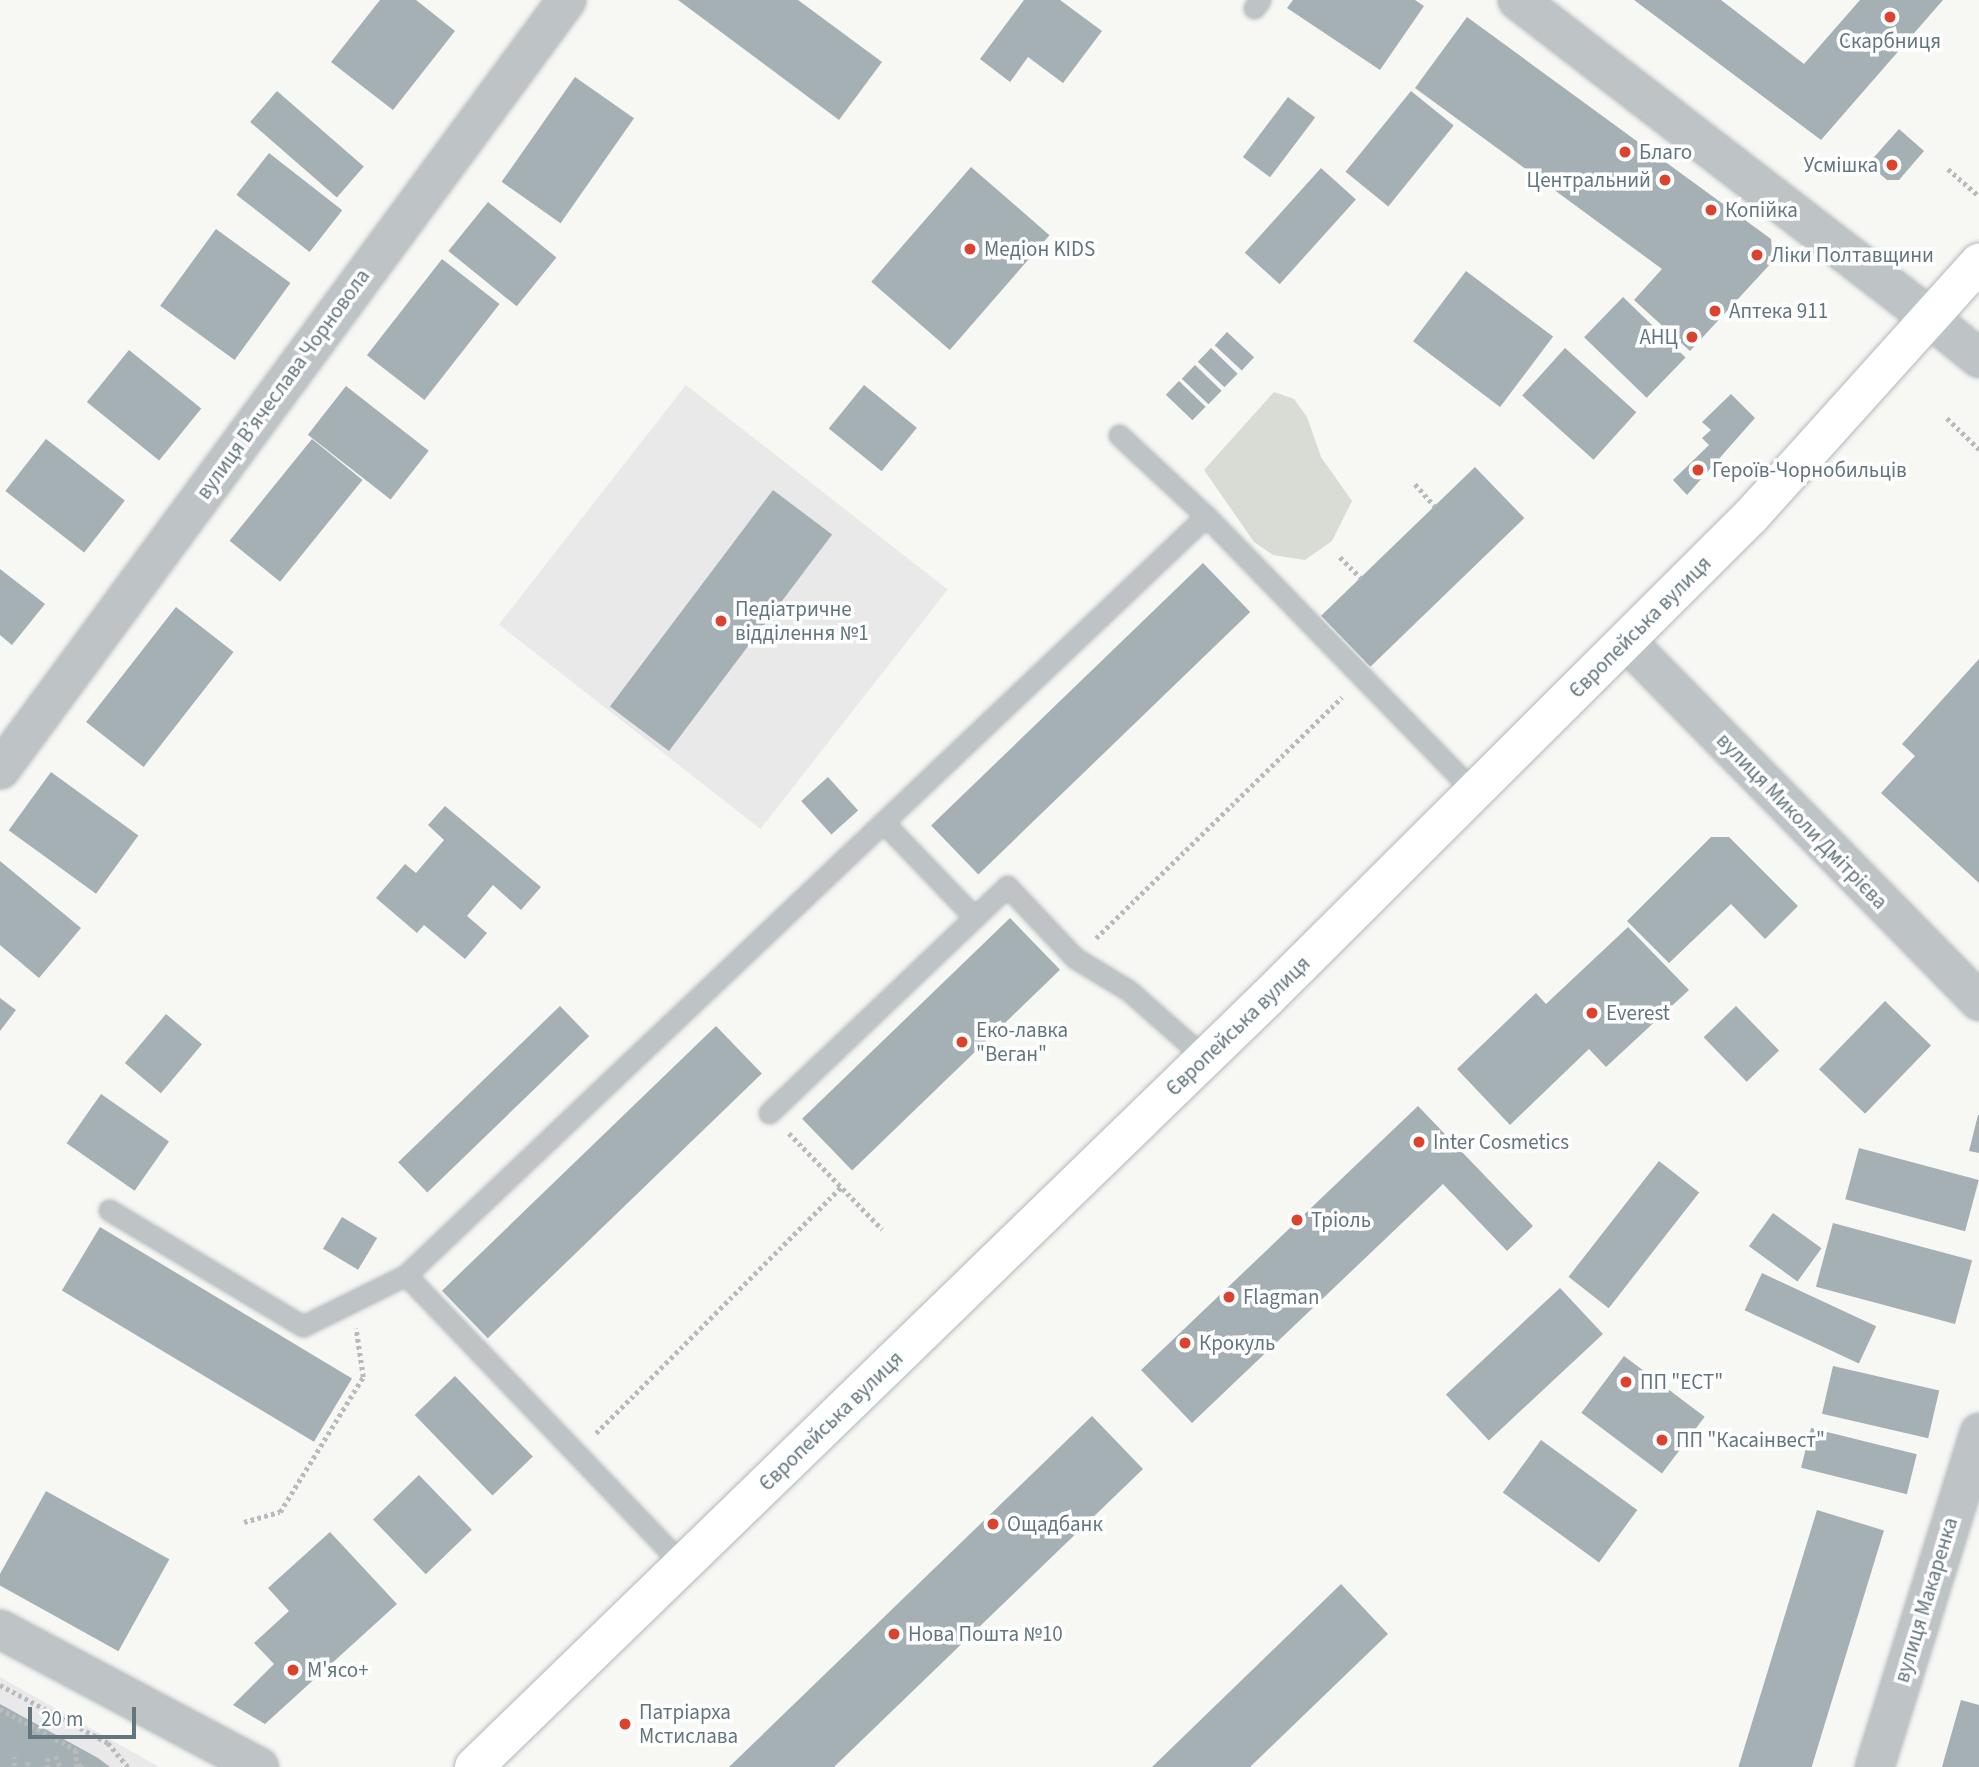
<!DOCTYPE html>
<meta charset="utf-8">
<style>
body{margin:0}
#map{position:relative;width:1979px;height:1767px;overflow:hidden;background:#f7f7f4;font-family:"Source Sans 3",sans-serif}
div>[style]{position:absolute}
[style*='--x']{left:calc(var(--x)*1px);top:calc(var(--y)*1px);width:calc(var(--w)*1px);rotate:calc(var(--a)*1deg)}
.built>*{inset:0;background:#e8e9e8;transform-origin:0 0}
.green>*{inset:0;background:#d8dcd4}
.building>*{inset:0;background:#a5b0b4;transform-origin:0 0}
.path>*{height:4.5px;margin-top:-2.25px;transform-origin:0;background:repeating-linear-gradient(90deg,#b7bbbd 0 3.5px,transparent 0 7px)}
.roads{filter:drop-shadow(0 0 2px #b2b8bb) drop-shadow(0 0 2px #b2b8bb)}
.service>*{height:19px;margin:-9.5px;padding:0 9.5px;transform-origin:9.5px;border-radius:9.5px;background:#bec4c6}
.minor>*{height:37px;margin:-18.5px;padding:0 18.5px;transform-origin:18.5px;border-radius:18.5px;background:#bec4c6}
.tertiary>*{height:38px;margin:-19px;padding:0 19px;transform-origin:19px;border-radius:19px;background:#bec4c6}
.primary>*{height:38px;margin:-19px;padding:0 19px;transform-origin:19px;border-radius:19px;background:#fff}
.dots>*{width:19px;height:19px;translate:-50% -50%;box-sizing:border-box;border:4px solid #fff;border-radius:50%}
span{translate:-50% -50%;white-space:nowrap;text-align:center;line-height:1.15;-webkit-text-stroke:7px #fff;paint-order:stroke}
.poi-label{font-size:21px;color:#63767e}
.left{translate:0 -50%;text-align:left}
.right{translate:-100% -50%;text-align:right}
.street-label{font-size:21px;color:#63767e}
.scale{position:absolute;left:28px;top:1707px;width:108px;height:32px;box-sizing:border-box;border:4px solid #63767e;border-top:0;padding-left:9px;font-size:21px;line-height:24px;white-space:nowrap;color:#63767e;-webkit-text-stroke:5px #fff;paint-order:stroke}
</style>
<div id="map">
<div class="built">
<i style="left:686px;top:385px;width:332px;height:304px;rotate:38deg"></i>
<i style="clip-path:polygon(0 1677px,159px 1767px,0 1767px)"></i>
</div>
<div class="green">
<i style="clip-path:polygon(1274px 392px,1294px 399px,1307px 417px,1321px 457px,1352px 501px,1332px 541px,1305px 560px,1273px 555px,1254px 542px,1204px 470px)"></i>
</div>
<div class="building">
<i style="clip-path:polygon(380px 0,416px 0,455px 31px,393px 110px,331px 62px)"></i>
<i style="clip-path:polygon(678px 0,798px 0,882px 62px,839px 120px)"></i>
<i style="clip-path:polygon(1024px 0,1060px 0,1102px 31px,1063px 83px,1028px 57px,1010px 82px,980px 59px)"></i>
<i style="clip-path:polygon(1293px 0,1415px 0,1424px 6px,1380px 70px,1287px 8px)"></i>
<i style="clip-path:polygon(1634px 0,1721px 0,1804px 64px,1860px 0,1943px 0,1821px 140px)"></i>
<i style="clip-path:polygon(1467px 17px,1771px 239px,1773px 261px,1690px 351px,1634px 300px,1662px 269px,1415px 88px)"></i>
<i style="left:575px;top:77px;width:72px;height:128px;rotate:35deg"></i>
<i style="left:277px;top:91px;width:115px;height:41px;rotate:41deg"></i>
<i style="left:1411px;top:91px;width:55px;height:104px;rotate:39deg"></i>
<i style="left:1288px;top:97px;width:34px;height:75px;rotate:37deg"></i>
<i style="clip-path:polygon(1899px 129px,1924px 151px,1899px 180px,1887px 180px,1868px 164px)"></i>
<i style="left:269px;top:153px;width:93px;height:53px;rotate:38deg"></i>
<i style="left:971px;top:167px;width:104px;height:152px;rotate:41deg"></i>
<i style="left:1321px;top:168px;width:47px;height:114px;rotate:42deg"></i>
<i style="left:488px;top:202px;width:88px;height:63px;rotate:39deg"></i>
<i style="left:216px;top:229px;width:92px;height:95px;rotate:36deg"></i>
<i style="left:442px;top:259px;width:73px;height:122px;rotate:38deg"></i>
<i style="left:1466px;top:271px;width:109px;height:88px;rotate:37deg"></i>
<i style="left:1623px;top:297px;width:87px;height:56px;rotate:44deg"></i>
<i style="left:1227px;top:332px;width:37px;height:18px;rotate:43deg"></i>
<i style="left:1211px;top:348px;width:37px;height:19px;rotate:44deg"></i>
<i style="left:1565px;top:348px;width:96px;height:64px;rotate:42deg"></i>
<i style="left:129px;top:350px;width:93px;height:67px;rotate:39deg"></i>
<i style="left:1195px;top:365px;width:37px;height:19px;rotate:44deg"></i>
<i style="left:1179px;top:381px;width:37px;height:19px;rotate:44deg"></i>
<i style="left:864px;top:385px;width:68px;height:56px;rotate:39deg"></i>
<i style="left:346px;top:386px;width:105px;height:62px;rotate:38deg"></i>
<i style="clip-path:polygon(1731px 394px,1755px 418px,1687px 495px,1673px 480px,1709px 445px,1702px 438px,1711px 430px,1702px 422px)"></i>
<i style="left:46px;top:439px;width:100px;height:66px;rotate:38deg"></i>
<i style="left:312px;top:439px;width:65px;height:131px;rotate:39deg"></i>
<i style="left:1475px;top:467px;width:71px;height:214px;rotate:46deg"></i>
<i style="left:773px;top:490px;width:74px;height:271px;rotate:37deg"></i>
<i style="left:1203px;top:563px;width:68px;height:378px;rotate:46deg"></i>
<i style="clip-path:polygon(0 569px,45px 604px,12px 645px,0 635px)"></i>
<i style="left:176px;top:607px;width:73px;height:146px;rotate:38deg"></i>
<i style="clip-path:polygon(1979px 659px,1979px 883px,1881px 793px,1915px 756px,1902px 744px)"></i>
<i style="left:51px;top:772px;width:108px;height:72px;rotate:36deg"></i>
<i style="left:828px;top:777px;width:45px;height:36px;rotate:48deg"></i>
<i style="clip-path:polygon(445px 806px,541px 887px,521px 910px,493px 885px,467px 916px,487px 933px,465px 959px,424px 925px,417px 933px,376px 898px,405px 864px,416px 873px,444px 840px,428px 825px)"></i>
<i style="clip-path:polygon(1711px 837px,1729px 837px,1798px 906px,1765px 939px,1731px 904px,1669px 963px,1627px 921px)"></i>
<i style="clip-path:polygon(0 861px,81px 928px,39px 978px,0 945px)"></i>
<i style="left:1010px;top:918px;width:72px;height:289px;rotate:46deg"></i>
<i style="clip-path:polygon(1628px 927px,1689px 990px,1606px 1067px,1589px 1049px,1510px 1125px,1457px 1069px,1536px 993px,1546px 1004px)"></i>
<i style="clip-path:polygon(0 998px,16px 1010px,0 1031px)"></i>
<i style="left:1885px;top:1001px;width:64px;height:95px;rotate:44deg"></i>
<i style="left:560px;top:1006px;width:42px;height:225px;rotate:46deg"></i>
<i style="left:1736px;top:1006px;width:62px;height:45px;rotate:46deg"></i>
<i style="left:166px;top:1014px;width:47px;height:64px;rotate:40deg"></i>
<i style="left:716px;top:1026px;width:66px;height:381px;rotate:46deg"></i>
<i style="left:101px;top:1094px;width:83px;height:60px;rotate:35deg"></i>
<i style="clip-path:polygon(1418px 1106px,1533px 1226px,1507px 1251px,1443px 1184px,1192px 1423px,1141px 1370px)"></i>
<i style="clip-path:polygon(1978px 1115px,1979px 1115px,1979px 1153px,1969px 1151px)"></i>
<i style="left:1859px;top:1148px;width:124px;height:53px;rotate:15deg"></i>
<i style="left:1659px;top:1161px;width:51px;height:147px;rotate:38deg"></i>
<i style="left:1773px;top:1213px;width:60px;height:41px;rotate:36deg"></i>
<i style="left:342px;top:1217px;width:41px;height:37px;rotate:31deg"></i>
<i style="left:1833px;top:1223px;width:144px;height:66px;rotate:15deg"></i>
<i style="left:100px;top:1227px;width:294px;height:74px;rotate:31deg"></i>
<i style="left:1762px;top:1273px;width:126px;height:41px;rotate:25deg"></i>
<i style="left:1560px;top:1288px;width:63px;height:156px;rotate:47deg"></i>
<i style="left:1624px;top:1356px;width:101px;height:71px;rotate:37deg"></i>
<i style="left:1833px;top:1366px;width:109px;height:49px;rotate:13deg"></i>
<i style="left:455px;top:1376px;width:112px;height:56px;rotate:46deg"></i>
<i style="clip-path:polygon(1092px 1416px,1143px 1469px,834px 1767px,729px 1767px)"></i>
<i style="left:1811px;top:1428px;width:109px;height:41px;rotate:14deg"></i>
<i style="left:1541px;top:1440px;width:119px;height:65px;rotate:36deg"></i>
<i style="left:419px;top:1475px;width:76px;height:64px;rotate:46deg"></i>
<i style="left:46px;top:1491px;width:141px;height:105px;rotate:29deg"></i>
<i style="left:1817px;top:1510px;width:70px;height:269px;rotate:17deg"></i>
<i style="clip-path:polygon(330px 1532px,397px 1604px,265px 1724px,233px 1705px,274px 1664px,254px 1643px,289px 1611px,268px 1588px)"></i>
<i style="clip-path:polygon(1341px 1584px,1388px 1634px,1250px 1767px,1152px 1767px)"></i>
<i style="clip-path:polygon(1961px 1700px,1979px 1705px,1979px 1767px,1942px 1767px)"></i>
<i style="clip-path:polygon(0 1704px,98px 1758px,110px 1767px,0 1767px)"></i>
</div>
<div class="path">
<i style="--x:1948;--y:169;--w:41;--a:41.1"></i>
<i style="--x:1947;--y:418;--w:45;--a:44.1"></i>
<i style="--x:1415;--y:484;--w:30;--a:48"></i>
<i style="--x:1340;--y:557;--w:30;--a:45"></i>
<i style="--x:1096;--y:938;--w:344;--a:-44.4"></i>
<i style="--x:789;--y:1133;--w:134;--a:45.9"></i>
<i style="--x:596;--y:1433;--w:347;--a:-45.1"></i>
<i style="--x:244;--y:1522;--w:37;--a:-16"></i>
<i style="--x:280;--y:1512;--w:158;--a:-58.4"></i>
<i style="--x:363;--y:1377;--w:49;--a:-98.3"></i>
<i style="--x:0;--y:1685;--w:123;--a:28.2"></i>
<i style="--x:108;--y:1743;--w:31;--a:50"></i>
<i style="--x:0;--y:1709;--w:86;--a:28.3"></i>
<i style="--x:76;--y:1750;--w:17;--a:87"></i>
<i style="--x:56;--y:1756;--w:12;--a:70"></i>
<i style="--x:48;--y:1758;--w:9;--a:90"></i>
<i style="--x:28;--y:1762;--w:5;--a:90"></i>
<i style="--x:14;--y:1766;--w:9;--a:-90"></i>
<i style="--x:80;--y:1767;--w:4;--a:-56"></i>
</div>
<div class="roads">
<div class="service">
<i style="--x:1254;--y:8;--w:10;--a:-53"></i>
<i style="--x:1119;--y:435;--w:119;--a:43"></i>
<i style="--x:883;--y:822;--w:132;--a:46.2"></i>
<i style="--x:769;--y:1113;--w:329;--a:-43.6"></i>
<i style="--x:1007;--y:886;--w:99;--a:46.6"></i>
<i style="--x:1075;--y:958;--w:62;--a:31.1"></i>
<i style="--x:1128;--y:990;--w:103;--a:41.4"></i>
<i style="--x:109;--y:1210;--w:226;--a:30.9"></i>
<i style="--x:303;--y:1326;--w:115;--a:-26.3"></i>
<i style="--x:683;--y:1565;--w:401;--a:-133.7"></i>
<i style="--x:406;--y:1275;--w:1103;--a:-43.49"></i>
<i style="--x:1206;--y:516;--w:385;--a:45.8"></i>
</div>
<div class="minor">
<i style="--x:1930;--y:318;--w:63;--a:39.2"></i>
<i style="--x:1626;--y:641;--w:504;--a:45.56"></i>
<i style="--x:0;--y:769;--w:955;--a:-53.65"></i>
<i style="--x:0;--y:1629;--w:293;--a:28"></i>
<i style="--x:1874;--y:1767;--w:351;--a:-72.6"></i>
</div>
<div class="tertiary">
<i style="--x:1518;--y:0;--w:520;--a:37.66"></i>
</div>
<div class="primary">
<i style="--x:474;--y:1767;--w:1105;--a:-44.12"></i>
<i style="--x:1267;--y:998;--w:683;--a:-44.88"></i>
<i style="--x:1751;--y:516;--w:341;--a:-48"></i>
</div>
</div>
<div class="dots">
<i style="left:1890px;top:17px;background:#dc432f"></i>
<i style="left:1625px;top:152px;background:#dc432f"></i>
<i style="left:1892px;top:165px;background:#dc432f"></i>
<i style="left:1665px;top:180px;background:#dc432f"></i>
<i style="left:1711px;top:210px;background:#dc432f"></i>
<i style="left:970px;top:249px;background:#dc432f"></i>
<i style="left:1757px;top:255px;background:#dc432f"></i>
<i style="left:1715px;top:311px;background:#dc432f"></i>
<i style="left:1692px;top:337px;background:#dc432f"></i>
<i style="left:1698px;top:470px;background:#dc432f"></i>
<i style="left:721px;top:621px;background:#dc432f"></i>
<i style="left:1592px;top:1013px;background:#dc432f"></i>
<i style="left:962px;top:1042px;background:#dc432f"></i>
<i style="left:1419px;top:1142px;background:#dc432f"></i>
<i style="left:1297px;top:1220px;background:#dc432f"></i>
<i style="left:1229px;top:1297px;background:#dc432f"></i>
<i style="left:1185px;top:1343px;background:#dc432f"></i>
<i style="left:1626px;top:1382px;background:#dc432f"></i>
<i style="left:1662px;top:1440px;background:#dc432f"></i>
<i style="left:993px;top:1524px;background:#dc432f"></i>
<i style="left:894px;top:1634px;background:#dc432f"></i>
<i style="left:293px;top:1670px;background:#dc432f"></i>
<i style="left:625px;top:1724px;background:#dc432f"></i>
</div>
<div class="poi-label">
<span style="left:1890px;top:41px">Скарбниця</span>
<span class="left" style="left:1639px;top:152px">Благо</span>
<span class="right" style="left:1878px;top:165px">Усмішка</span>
<span class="right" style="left:1651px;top:180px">Центральний</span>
<span class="left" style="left:1725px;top:210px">Копійка</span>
<span class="left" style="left:984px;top:249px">Медіон KIDS</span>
<span class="left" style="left:1771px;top:255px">Ліки Полтавщини</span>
<span class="left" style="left:1729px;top:311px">Аптека 911</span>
<span class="right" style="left:1678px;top:337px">АНЦ</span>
<span class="left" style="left:1712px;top:470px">Героїв-Чорнобильців</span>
<span class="left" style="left:735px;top:621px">Педіатричне<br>відділення №1</span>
<span class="left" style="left:1606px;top:1013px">Everest</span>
<span class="left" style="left:976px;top:1042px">Еко-лавка<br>"Веган"</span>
<span class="left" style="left:1433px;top:1142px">Inter Cosmetics</span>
<span class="left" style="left:1311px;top:1220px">Тріоль</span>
<span class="left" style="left:1243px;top:1297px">Flagman</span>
<span class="left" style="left:1199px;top:1343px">Крокуль</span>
<span class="left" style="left:1640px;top:1382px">ПП "ЕСТ"</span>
<span class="left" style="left:1676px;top:1440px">ПП "Касаінвест"</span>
<span class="left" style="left:1007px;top:1524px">Ощадбанк</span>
<span class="left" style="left:908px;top:1634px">Нова Пошта №10</span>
<span class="left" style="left:307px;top:1670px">М'ясо+</span>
<span class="left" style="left:639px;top:1724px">Патріарха<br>Мстислава</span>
</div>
<div class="street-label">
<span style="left:283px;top:384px;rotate:-54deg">вулиця Вʼячеслава Чорновола</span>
<span style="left:1640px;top:627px;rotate:-45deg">Європейська вулиця</span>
<span style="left:1802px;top:821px;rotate:46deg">вулиця Миколи Дмітрієва</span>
<span style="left:1238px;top:1026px;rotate:-44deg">Європейська вулиця</span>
<span style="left:831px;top:1421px;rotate:-44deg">Європейська вулиця</span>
<span style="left:1926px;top:1600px;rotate:-73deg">вулиця Макаренка</span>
</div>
<div class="scale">20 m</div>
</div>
